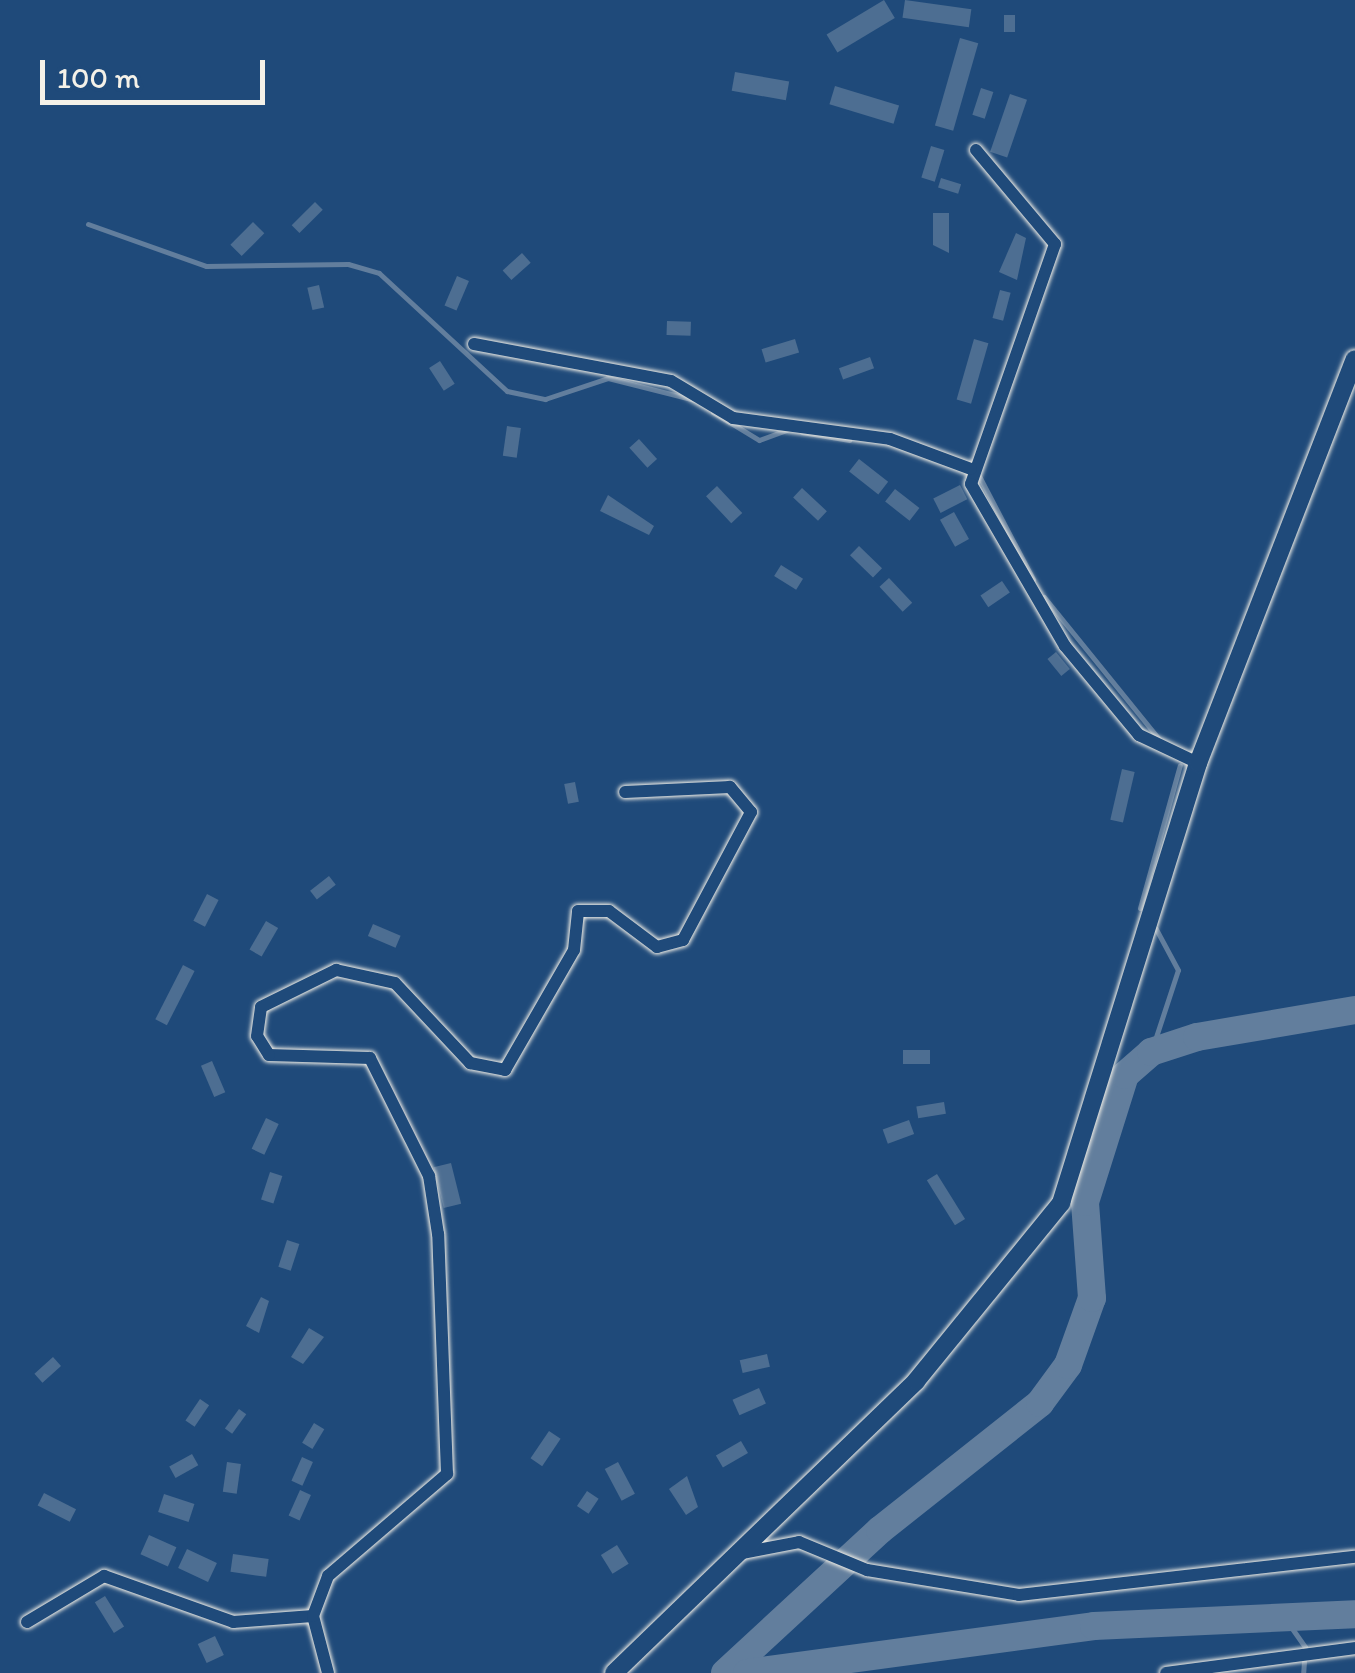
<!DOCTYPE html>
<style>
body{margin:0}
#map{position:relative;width:1355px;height:1673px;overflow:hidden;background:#1f4a7a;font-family:Itim,sans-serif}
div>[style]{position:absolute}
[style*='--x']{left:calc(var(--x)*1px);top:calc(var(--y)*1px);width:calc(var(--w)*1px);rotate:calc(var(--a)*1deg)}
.stream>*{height:5px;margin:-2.5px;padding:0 2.5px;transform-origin:2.5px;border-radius:2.5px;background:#627e9d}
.river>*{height:28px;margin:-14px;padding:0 14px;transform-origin:14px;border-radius:14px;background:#627e9d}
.building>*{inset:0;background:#4d6e92;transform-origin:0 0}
.roads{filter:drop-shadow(0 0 2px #f4f1e8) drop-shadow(0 0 2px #f4f1e8)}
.street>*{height:12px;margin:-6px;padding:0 6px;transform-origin:6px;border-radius:6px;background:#1f4a7a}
.secondary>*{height:18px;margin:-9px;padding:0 9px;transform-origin:9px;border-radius:9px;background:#1f4a7a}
span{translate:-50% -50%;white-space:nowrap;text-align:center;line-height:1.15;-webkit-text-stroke:9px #1f4a7a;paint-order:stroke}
.scale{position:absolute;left:40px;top:60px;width:225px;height:45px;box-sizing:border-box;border:5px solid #f4f1e8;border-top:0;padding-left:12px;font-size:30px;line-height:35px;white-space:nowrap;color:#f4f1e8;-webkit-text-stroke:8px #1f4a7a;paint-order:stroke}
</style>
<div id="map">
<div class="stream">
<i style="--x:88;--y:224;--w:125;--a:19.6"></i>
<i style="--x:206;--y:266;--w:142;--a:-0.8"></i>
<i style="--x:348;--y:264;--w:32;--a:16"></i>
<i style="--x:379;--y:273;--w:174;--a:42.7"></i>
<i style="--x:507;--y:391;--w:39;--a:12"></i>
<i style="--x:545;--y:399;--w:66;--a:-18.4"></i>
<i style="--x:608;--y:378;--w:90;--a:14.2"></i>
<i style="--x:713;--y:412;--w:54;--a:31.3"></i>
<i style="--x:759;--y:440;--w:30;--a:-20"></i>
<i style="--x:802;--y:432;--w:48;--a:9.7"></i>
<i style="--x:978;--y:474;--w:119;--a:62.4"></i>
<i style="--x:1044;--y:597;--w:183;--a:51"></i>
<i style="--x:1140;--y:908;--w:148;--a:-74.4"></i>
<i style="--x:1151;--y:1052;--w:86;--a:-71.8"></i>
<i style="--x:1178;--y:970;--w:47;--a:-118.2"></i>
<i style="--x:1284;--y:1617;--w:37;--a:55"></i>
<i style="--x:1305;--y:1647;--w:26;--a:94"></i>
</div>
<div class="river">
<i style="--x:725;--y:1673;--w:211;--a:-42.7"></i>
<i style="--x:880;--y:1530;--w:204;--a:-38.4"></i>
<i style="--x:1040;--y:1403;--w:47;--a:-53.6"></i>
<i style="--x:1068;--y:1365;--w:71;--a:-70.3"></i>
<i style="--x:1092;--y:1298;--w:96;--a:-94.2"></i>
<i style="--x:1085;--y:1202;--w:133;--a:-72.5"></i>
<i style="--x:1125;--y:1075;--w:35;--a:-41"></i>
<i style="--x:1151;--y:1052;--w:48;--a:-18.1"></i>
<i style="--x:1197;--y:1037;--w:160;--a:-9.7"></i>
<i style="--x:747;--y:1673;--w:350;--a:-7.7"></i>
<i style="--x:1094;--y:1626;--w:261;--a:-2.6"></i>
</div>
<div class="building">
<i style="left:884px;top:0;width:21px;height:67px;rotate:59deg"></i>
<i style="left:905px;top:0;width:67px;height:18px;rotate:8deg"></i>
<i style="left:1004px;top:15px;width:11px;height:17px"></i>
<i style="left:960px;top:38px;width:19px;height:91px;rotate:16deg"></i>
<i style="left:735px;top:72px;width:55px;height:19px;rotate:10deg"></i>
<i style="left:835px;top:86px;width:67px;height:19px;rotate:17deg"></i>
<i style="left:981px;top:88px;width:13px;height:28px;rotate:18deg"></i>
<i style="left:1010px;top:94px;width:18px;height:61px;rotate:19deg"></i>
<i style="left:931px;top:146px;width:14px;height:33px;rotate:17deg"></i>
<i style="left:941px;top:178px;width:21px;height:10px;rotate:17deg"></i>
<i style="left:315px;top:202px;width:11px;height:33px;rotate:45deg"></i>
<i style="clip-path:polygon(933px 213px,949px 213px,949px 253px,933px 245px)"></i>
<i style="left:253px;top:222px;width:16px;height:32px;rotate:45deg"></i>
<i style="clip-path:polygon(1016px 233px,1026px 238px,1017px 280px,999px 272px)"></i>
<i style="left:522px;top:253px;width:13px;height:26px;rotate:48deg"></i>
<i style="left:457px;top:276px;width:13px;height:32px;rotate:23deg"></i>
<i style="left:319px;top:285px;width:23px;height:12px;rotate:77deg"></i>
<i style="left:1000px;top:290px;width:11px;height:29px;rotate:15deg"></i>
<i style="left:667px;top:321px;width:24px;height:14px;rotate:2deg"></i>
<i style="left:795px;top:339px;width:14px;height:35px;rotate:73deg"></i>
<i style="left:974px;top:339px;width:15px;height:63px;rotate:16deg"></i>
<i style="left:870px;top:357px;width:12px;height:33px;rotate:70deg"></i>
<i style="left:440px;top:361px;width:27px;height:13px;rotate:57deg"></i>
<i style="left:507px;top:426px;width:14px;height:30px;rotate:8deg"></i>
<i style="left:639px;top:439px;width:27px;height:13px;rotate:48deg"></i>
<i style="left:859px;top:459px;width:37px;height:16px;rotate:38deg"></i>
<i style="left:960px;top:485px;width:16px;height:30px;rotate:63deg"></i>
<i style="left:717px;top:486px;width:37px;height:15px;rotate:47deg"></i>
<i style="left:802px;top:488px;width:34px;height:13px;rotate:43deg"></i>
<i style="left:895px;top:489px;width:31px;height:16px;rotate:38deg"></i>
<i style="clip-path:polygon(608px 495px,654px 526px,649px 535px,600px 511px)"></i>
<i style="left:954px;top:512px;width:31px;height:16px;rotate:61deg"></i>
<i style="left:859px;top:546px;width:32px;height:13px;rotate:44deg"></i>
<i style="left:781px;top:565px;width:26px;height:13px;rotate:32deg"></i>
<i style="left:889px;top:578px;width:34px;height:13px;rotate:47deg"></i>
<i style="left:1002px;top:581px;width:14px;height:26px;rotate:56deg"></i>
<i style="left:1056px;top:652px;width:22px;height:11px;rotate:51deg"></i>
<i style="left:1122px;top:769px;width:13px;height:52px;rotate:13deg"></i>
<i style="left:575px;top:782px;width:20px;height:11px;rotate:79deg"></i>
<i style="left:329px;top:876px;width:11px;height:24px;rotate:52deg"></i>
<i style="left:207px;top:894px;width:13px;height:30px;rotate:27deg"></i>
<i style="left:266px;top:921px;width:14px;height:33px;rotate:30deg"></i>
<i style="left:373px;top:924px;width:30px;height:13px;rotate:23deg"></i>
<i style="left:183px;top:965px;width:13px;height:61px;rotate:27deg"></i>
<i style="left:930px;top:1050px;width:14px;height:27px;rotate:90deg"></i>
<i style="left:212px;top:1061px;width:34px;height:12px;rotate:67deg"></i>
<i style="left:944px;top:1102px;width:12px;height:28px;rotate:81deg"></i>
<i style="left:266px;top:1118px;width:14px;height:34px;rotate:25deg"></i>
<i style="left:909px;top:1120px;width:15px;height:28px;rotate:70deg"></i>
<i style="left:451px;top:1163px;width:42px;height:18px;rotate:76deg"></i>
<i style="left:270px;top:1172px;width:13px;height:29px;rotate:18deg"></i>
<i style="left:937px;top:1174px;width:53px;height:12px;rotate:58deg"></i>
<i style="left:287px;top:1240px;width:13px;height:28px;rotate:18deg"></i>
<i style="clip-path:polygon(261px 1297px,269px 1301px,259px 1333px,246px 1326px)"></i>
<i style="clip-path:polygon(309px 1328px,324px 1337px,303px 1364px,291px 1357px)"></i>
<i style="left:767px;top:1354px;width:13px;height:28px;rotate:77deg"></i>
<i style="left:53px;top:1357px;width:12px;height:25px;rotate:48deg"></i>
<i style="left:759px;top:1388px;width:17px;height:29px;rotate:66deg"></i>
<i style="left:200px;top:1399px;width:11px;height:26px;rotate:34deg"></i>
<i style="left:239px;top:1409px;width:9px;height:24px;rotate:36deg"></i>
<i style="left:314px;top:1423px;width:12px;height:23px;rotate:31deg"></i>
<i style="left:549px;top:1431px;width:14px;height:33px;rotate:34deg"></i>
<i style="left:741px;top:1441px;width:14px;height:29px;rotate:60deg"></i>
<i style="left:192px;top:1454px;width:13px;height:26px;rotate:61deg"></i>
<i style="left:302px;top:1457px;width:12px;height:26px;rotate:24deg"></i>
<i style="left:227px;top:1462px;width:14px;height:30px;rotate:8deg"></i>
<i style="left:618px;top:1462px;width:36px;height:15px;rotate:62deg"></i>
<i style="clip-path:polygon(687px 1476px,698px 1507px,686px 1515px,669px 1489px)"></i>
<i style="left:300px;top:1490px;width:12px;height:28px;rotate:24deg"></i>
<i style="left:587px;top:1491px;width:14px;height:18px;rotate:34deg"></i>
<i style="left:44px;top:1493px;width:36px;height:14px;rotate:27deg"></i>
<i style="left:164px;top:1494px;width:32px;height:19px;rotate:18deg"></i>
<i style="left:149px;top:1535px;width:30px;height:21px;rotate:24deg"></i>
<i style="left:617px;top:1545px;width:22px;height:19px;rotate:58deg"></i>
<i style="left:187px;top:1549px;width:33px;height:21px;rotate:25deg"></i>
<i style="left:233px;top:1554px;width:36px;height:18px;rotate:8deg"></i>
<i style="left:105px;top:1596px;width:36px;height:12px;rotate:58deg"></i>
<i style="left:215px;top:1636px;width:21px;height:19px;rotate:65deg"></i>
</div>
<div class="roads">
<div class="street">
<i style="--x:976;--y:150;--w:123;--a:50"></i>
<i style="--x:1055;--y:244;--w:254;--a:109.3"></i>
<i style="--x:971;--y:484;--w:187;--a:59.9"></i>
<i style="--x:1065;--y:646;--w:116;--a:50.3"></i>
<i style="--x:1139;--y:735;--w:65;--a:25.4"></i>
<i style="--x:474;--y:344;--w:200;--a:10.6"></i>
<i style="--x:671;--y:381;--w:72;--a:30.8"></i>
<i style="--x:733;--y:418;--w:158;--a:7.6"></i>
<i style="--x:890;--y:439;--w:86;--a:20.3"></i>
<i style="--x:742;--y:1553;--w:58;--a:-10.9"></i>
<i style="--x:799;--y:1542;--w:74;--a:22.4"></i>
<i style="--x:867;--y:1570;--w:154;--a:9.3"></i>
<i style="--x:1019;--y:1595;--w:338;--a:-6.5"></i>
<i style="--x:27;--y:1622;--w:90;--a:-30.9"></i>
<i style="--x:104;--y:1576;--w:137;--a:19.6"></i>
<i style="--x:233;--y:1622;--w:80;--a:-4.3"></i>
<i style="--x:328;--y:1673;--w:59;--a:-104.7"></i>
<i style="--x:313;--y:1616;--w:43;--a:-69.4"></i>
<i style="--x:328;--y:1576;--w:157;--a:-40.6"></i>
<i style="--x:447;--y:1474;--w:240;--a:-92.1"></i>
<i style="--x:438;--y:1234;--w:59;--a:-98.8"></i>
<i style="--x:429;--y:1176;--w:132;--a:-116.6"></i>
<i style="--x:370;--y:1058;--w:101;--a:-178.3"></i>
<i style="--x:269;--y:1055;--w:22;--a:-122"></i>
<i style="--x:257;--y:1036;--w:29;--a:-82"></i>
<i style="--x:261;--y:1007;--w:84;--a:-26.3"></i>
<i style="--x:336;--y:970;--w:60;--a:12.4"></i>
<i style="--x:395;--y:983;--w:110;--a:46.8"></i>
<i style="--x:470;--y:1063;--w:36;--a:11"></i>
<i style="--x:505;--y:1070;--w:138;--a:-60.1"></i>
<i style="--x:574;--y:950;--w:39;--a:-84"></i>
<i style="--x:578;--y:911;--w:31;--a:0"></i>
<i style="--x:609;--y:911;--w:60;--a:36.9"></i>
<i style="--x:657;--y:947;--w:27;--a:-15"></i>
<i style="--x:683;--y:940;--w:145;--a:-62"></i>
<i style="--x:751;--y:812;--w:33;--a:-130"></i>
<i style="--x:730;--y:787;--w:105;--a:177.3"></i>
<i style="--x:1166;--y:1673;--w:191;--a:-7.5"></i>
</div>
<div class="secondary">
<i style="--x:614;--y:1673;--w:420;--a:-44"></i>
<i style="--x:916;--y:1381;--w:230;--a:-50.8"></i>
<i style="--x:1061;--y:1203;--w:461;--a:-72.7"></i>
<i style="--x:1198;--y:763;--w:433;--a:-68.8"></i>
</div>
</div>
<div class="scale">100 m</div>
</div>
